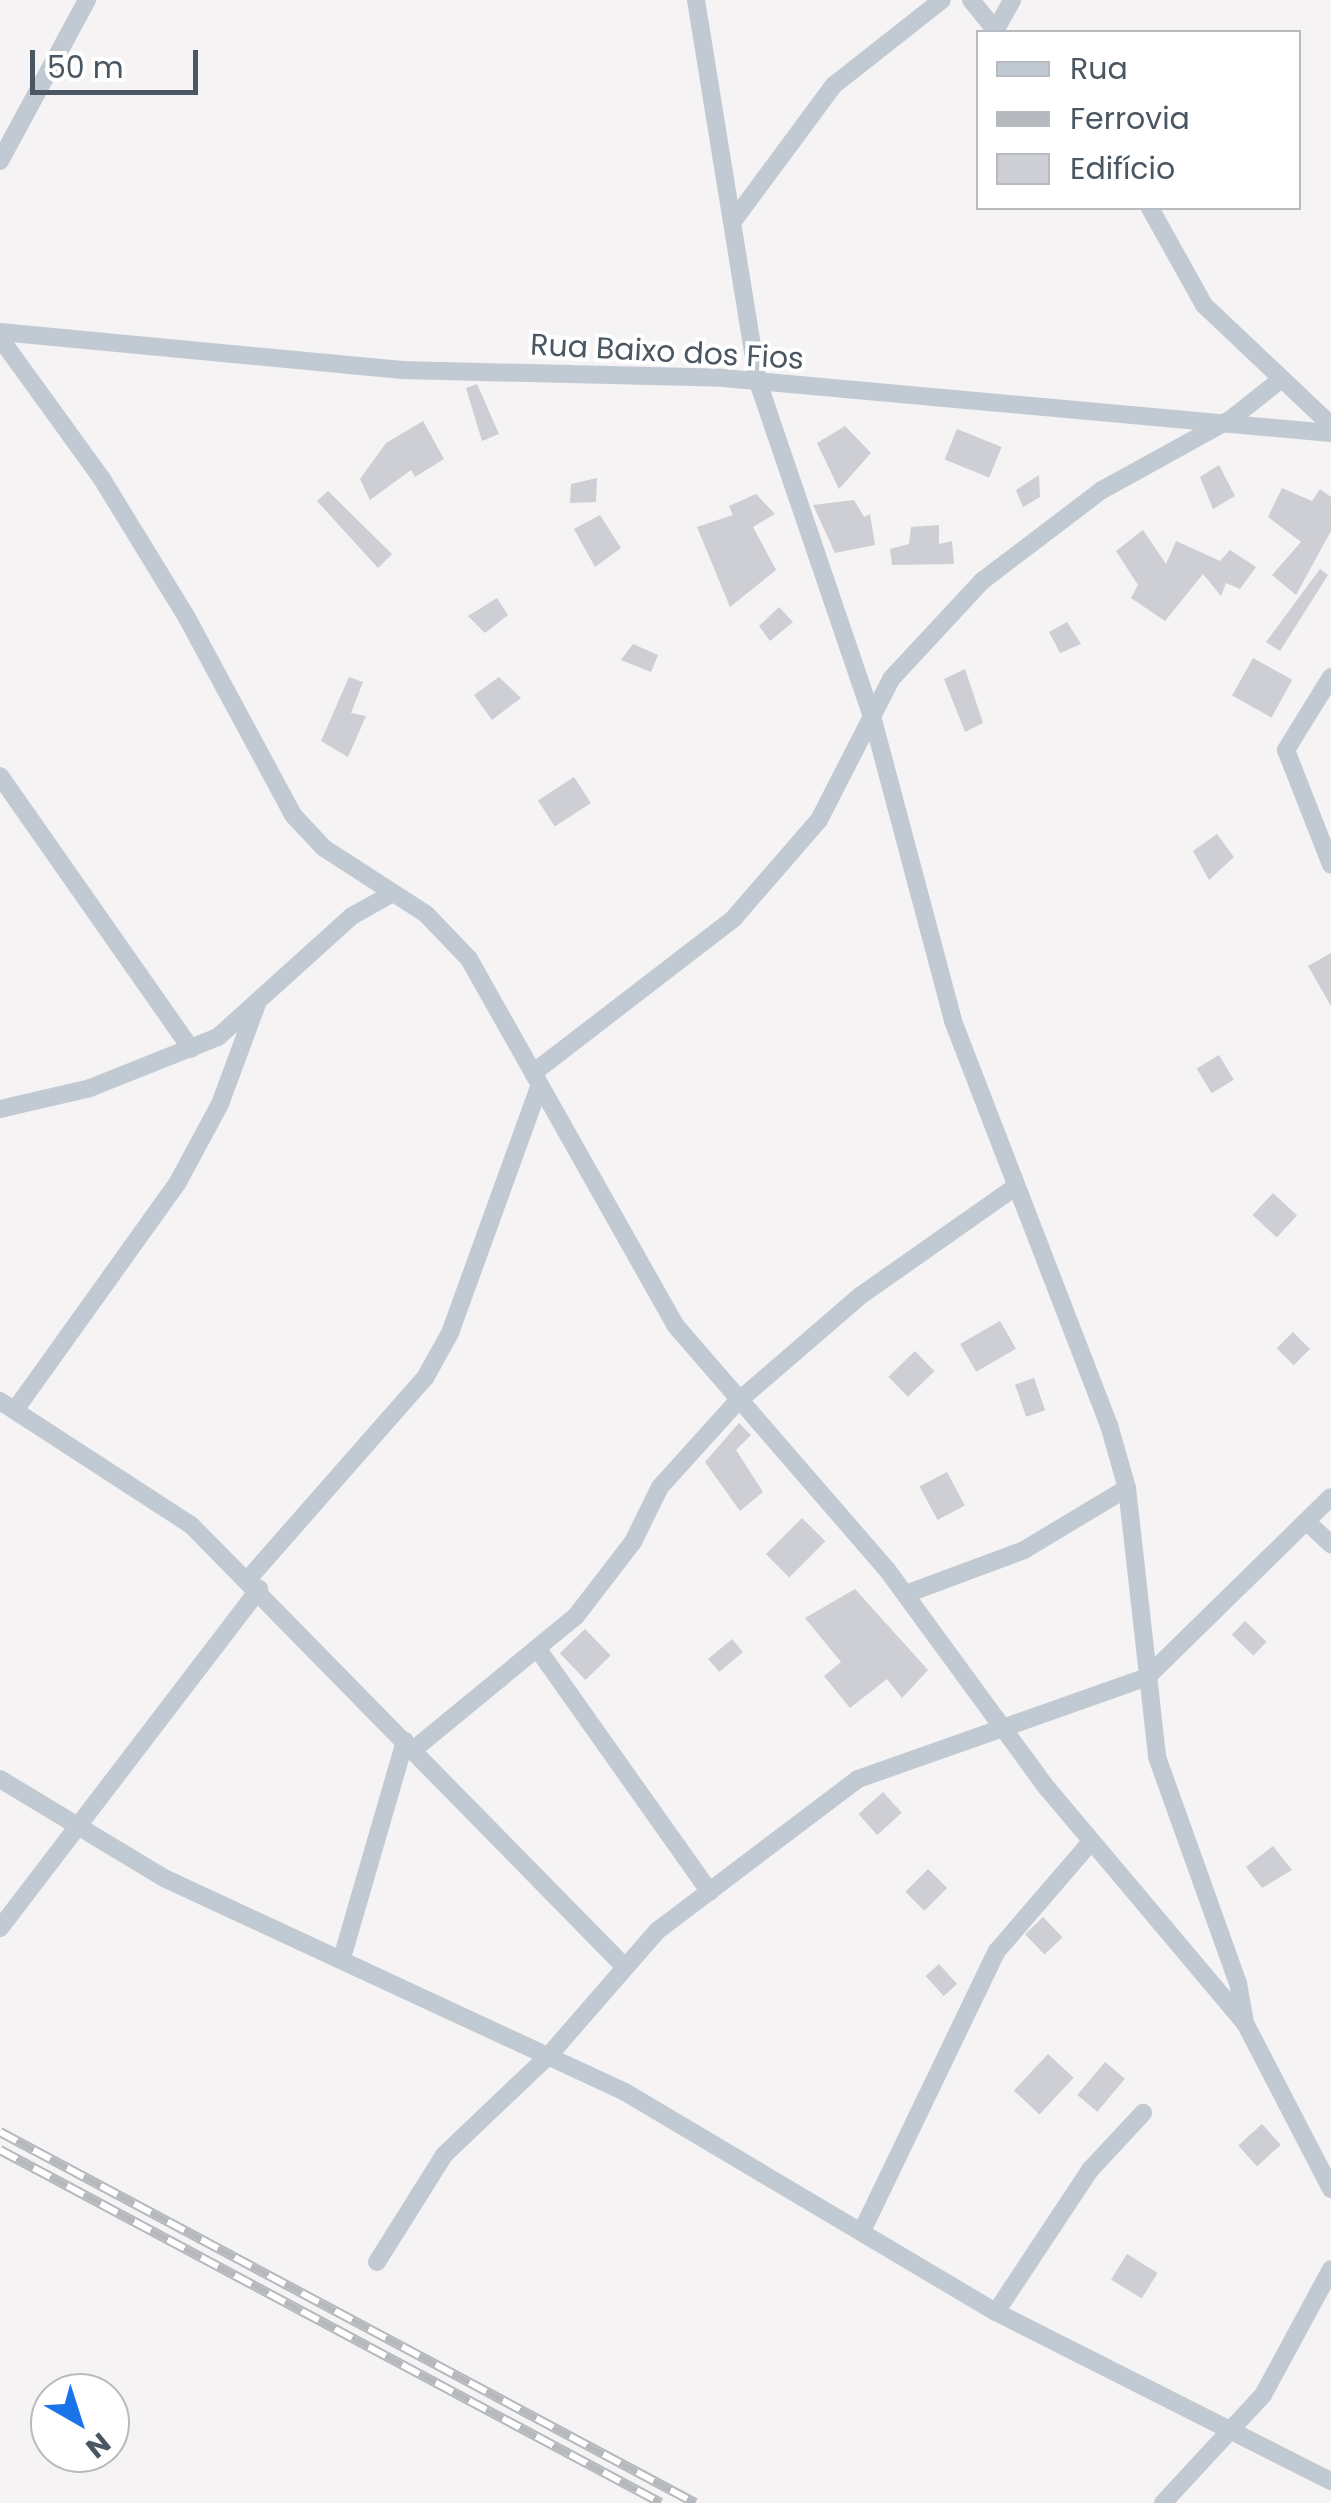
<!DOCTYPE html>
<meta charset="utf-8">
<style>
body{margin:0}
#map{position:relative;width:1331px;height:2503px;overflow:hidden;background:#f5f3f3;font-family:Poppins,sans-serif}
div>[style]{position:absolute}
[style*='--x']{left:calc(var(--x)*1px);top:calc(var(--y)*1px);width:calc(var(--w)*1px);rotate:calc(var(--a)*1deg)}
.building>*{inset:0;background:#cdcfd5;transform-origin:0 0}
.street>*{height:18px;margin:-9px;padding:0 9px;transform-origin:9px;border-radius:9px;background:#c1cad2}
.rail>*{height:10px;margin-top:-5px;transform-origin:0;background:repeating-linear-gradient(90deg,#fff 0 19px,#b5b8bd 0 38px);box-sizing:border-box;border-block:2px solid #b5b8bd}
span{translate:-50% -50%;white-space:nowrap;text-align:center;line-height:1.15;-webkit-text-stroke:8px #fff;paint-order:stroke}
.street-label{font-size:30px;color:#4a5661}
.legend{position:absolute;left:976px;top:30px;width:325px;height:180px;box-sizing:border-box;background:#fff;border:2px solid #b7bbc0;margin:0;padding:12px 18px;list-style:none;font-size:30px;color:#4a5661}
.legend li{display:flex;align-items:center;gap:20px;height:50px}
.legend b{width:50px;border:2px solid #b7bbc0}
.north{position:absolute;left:30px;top:2373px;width:100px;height:100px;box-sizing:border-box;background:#fff;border:2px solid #b7bbc0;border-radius:50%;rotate:141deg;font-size:28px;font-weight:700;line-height:40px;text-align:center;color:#4a5661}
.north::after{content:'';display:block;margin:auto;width:35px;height:45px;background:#1a73e8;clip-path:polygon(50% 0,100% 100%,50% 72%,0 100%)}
.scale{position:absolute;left:30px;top:50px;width:168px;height:45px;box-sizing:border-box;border:5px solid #4a5661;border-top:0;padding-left:12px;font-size:30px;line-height:35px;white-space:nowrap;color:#4a5661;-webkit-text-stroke:8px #fff;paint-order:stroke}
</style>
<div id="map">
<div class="building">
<i style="clip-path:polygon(477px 384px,499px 434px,482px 441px,466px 388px)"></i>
<i style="clip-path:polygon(423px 421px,444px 459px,415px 477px,411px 470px,370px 500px,360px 479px,386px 443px)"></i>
<i style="clip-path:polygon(845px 426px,871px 453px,839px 489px,817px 443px)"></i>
<i style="left:957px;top:429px;width:48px;height:33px;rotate:22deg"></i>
<i style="clip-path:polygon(1219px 465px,1235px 496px,1213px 509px,1200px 477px)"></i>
<i style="clip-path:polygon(1039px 475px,1040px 497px,1023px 507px,1016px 490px)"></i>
<i style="clip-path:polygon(597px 478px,596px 502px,570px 503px,571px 484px)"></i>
<i style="clip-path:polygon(1282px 488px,1312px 501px,1320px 489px,1331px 497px,1331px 531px,1296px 595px,1272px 575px,1301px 542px,1268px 517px)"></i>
<i style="clip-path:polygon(328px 491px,392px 554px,378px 568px,317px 501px)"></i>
<i style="clip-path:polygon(756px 494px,775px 514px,753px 527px,776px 570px,730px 607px,697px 527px,733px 515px,729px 506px)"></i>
<i style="clip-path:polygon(854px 500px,864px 517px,870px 514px,875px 545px,835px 553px,813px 505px)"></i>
<i style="clip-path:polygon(600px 515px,621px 548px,595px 567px,574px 529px)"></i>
<i style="clip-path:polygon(939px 525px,939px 544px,952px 541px,954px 564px,892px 565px,890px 549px,909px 544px,911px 527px)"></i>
<i style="clip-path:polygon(1143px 530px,1166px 564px,1176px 541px,1220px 561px,1230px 550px,1256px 567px,1240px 589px,1226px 583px,1221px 596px,1203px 574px,1165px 621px,1131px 598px,1138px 585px,1116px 551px)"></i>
<i style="clip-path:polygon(1320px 569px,1328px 575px,1280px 651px,1266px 642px)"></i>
<i style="clip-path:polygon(497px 598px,508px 615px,485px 633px,468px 616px)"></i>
<i style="clip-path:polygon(779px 607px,793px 622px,770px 641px,759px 626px)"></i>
<i style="clip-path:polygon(1067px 622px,1081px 644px,1060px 653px,1049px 632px)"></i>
<i style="clip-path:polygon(633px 644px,658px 655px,651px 672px,621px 660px)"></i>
<i style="left:1253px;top:658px;width:45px;height:43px;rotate:29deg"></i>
<i style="clip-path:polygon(965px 669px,983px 723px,965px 732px,944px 679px)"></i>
<i style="clip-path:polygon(349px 677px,363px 682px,351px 713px,366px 716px,348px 757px,321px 741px)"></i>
<i style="clip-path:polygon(499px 677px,521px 698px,492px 720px,474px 695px)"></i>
<i style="left:574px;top:777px;width:31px;height:43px;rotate:57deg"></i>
<i style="clip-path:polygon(1217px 834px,1234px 857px,1209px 880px,1193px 851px)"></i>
<i style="clip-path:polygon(1331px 953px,1331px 1006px,1308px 966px)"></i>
<i style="left:1219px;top:1055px;width:29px;height:26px;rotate:59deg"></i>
<i style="left:1273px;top:1193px;width:33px;height:30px;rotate:43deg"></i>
<i style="left:1000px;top:1321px;width:32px;height:46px;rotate:60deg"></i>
<i style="left:1293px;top:1332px;width:24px;height:23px;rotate:45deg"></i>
<i style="left:915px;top:1351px;width:28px;height:37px;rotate:46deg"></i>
<i style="left:1034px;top:1378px;width:34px;height:20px;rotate:71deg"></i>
<i style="clip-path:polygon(739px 1423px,751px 1435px,736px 1450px,763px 1492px,740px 1511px,705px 1462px)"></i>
<i style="left:947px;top:1472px;width:38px;height:31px;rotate:62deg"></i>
<i style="left:802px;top:1518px;width:33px;height:51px;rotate:45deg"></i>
<i style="clip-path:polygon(855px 1589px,928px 1670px,902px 1698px,887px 1679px,850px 1708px,824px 1676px,841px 1662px,805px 1618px)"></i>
<i style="left:1245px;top:1621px;width:30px;height:19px;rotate:44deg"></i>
<i style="left:585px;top:1629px;width:37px;height:35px;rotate:46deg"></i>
<i style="left:732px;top:1639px;width:17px;height:31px;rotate:50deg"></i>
<i style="left:883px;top:1792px;width:28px;height:33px;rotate:48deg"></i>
<i style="clip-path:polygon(1273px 1846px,1292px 1870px,1262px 1888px,1246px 1867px)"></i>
<i style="left:928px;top:1869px;width:27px;height:32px;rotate:45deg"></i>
<i style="left:1043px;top:1917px;width:28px;height:25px;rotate:46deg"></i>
<i style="left:939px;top:1964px;width:27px;height:18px;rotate:48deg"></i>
<i style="left:1048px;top:2054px;width:35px;height:50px;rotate:43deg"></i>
<i style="left:1105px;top:2062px;width:26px;height:43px;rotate:40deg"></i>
<i style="left:1262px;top:2124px;width:28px;height:32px;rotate:48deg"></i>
<i style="left:1127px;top:2254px;width:36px;height:30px;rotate:32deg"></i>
</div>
<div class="street">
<i style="--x:696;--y:0;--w:387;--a:80.8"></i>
<i style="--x:758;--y:382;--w:353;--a:71.2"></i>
<i style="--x:872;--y:716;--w:316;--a:75.1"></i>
<i style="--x:953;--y:1021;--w:433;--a:68.9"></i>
<i style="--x:1109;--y:1425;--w:66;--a:74.1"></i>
<i style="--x:1127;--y:1488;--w:271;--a:83.6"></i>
<i style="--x:1157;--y:1757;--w:240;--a:70.3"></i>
<i style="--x:1238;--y:1983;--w:40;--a:80"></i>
<i style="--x:971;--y:0;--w:41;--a:50.9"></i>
<i style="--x:995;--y:31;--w:35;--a:-61"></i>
<i style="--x:0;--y:161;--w:183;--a:-61.6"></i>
<i style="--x:1150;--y:208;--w:111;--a:60.9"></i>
<i style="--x:1204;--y:305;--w:175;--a:43.4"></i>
<i style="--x:734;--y:220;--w:168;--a:-53.5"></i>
<i style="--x:834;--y:85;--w:137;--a:-38.2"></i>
<i style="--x:0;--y:332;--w:404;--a:5.4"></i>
<i style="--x:402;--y:370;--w:321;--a:1.4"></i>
<i style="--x:723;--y:378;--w:610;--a:5.17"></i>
<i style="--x:0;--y:338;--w:174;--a:54.1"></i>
<i style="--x:102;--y:479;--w:161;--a:58.5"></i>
<i style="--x:186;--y:616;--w:226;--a:61.7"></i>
<i style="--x:293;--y:815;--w:45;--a:46.8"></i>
<i style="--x:324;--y:848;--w:121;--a:32.9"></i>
<i style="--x:426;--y:914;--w:62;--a:46.3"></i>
<i style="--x:469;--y:959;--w:420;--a:60.6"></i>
<i style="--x:675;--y:1325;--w:325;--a:49.1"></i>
<i style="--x:888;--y:1571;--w:269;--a:53.8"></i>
<i style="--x:1047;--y:1788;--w:307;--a:49.9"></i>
<i style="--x:1245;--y:2023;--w:187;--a:62.6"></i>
<i style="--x:1331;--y:677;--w:86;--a:121.7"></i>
<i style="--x:1286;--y:750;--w:123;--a:68.6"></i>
<i style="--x:0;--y:776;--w:333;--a:55"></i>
<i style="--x:533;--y:1073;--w:254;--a:-37.6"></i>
<i style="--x:734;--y:918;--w:130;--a:-49.1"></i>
<i style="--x:819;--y:820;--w:158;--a:-62.9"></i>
<i style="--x:891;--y:679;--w:134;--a:-47.1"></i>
<i style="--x:982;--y:581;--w:151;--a:-37.2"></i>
<i style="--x:1102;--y:490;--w:147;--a:-28.8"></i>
<i style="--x:1231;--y:419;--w:61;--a:-38.4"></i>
<i style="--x:0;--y:1109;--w:92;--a:-13.1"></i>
<i style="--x:90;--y:1088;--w:138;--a:-21.7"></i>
<i style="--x:218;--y:1037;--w:181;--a:-42.1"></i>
<i style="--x:352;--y:916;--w:47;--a:-29.3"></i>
<i style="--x:0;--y:1401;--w:228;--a:33"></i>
<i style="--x:191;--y:1525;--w:615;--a:45.53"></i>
<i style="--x:15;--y:1410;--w:280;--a:-54.4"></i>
<i style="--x:178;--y:1182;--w:89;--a:-61.7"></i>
<i style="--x:220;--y:1104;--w:107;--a:-69.7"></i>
<i style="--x:1307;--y:1522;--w:33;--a:43"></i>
<i style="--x:249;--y:1578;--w:266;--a:-48.7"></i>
<i style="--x:425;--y:1378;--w:51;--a:-60.9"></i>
<i style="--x:450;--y:1333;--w:262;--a:-70.1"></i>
<i style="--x:906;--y:1594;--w:126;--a:-20.4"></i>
<i style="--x:1024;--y:1550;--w:120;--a:-31"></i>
<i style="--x:537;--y:1648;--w:299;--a:54.7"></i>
<i style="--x:413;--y:1750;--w:211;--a:-39.4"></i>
<i style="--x:576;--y:1616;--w:93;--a:-52.4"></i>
<i style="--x:633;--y:1542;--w:61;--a:-63.9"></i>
<i style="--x:660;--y:1487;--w:113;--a:-47.9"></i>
<i style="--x:736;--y:1403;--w:164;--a:-40.8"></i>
<i style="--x:860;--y:1296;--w:189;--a:-35.1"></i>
<i style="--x:0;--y:1779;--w:192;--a:31.1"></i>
<i style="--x:164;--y:1878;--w:508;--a:24.9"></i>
<i style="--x:625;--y:2092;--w:431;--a:30.7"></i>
<i style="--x:996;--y:2312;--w:375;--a:26.8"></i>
<i style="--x:0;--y:1928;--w:427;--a:-52.6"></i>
<i style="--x:342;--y:1958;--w:226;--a:-73.8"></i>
<i style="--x:862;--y:2231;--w:311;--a:-64.3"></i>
<i style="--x:997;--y:1951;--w:143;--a:-49.3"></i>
<i style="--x:377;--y:2262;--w:126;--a:-57.9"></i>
<i style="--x:444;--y:2155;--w:148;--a:-43.6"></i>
<i style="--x:551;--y:2053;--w:162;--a:-49"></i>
<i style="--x:657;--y:1931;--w:252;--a:-37.1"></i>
<i style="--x:858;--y:1779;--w:306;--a:-19.4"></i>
<i style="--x:1147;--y:1677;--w:257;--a:-44.4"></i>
<i style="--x:996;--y:2312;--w:170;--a:-56.5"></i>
<i style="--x:1090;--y:2170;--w:78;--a:-47.1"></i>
<i style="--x:1163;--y:2503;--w:147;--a:-47.2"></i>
<i style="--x:1263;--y:2395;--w:143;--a:-61.6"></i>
</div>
<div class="rail">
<i style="--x:0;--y:2132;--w:788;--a:28.09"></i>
<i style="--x:0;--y:2150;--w:749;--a:28.1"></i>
</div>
<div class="street-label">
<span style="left:667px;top:352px;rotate:3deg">Rua Baixo dos Fios</span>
</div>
<ul class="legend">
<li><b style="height:12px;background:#c1cad2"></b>Rua</li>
<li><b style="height:12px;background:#b5b8bd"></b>Ferrovia</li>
<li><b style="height:28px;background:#cdcfd5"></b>Edifício</li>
</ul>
<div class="north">N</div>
<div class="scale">50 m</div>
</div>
